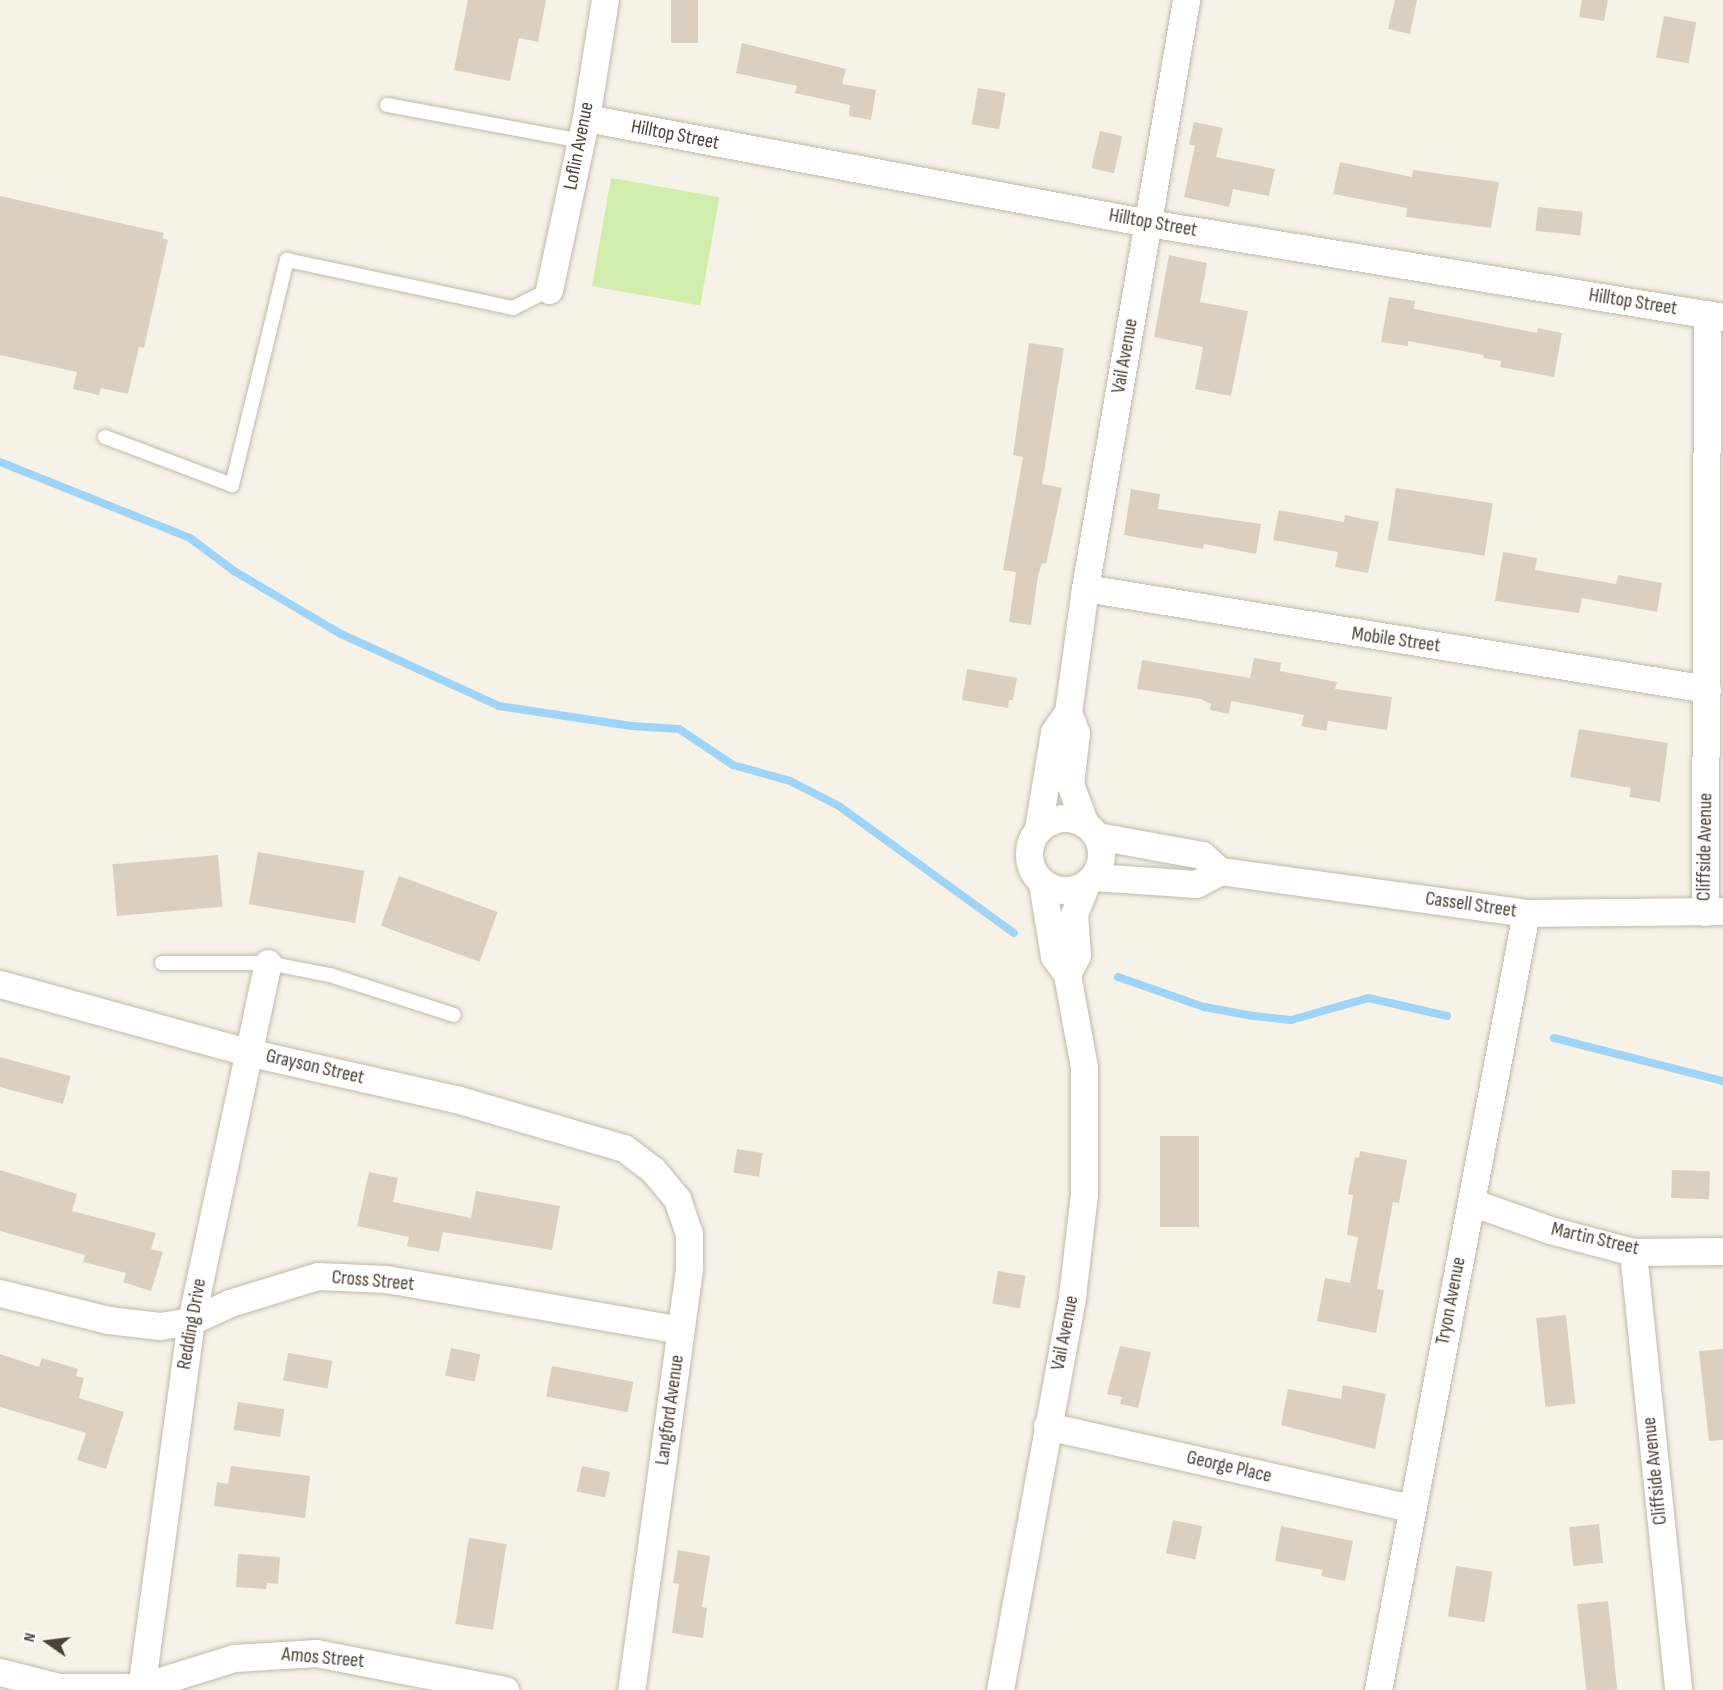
<!DOCTYPE html>
<style>
body{margin:0}
#map{position:relative;width:1723px;height:1690px;overflow:hidden;background:#f6f2e8;font-family:"Sofia Sans Condensed",sans-serif}
div>[style]{position:absolute}
[style*='--x']{left:calc(var(--x)*1px);top:calc(var(--y)*1px);width:calc(var(--w)*1px);rotate:calc(var(--a)*1deg)}
.green>*{inset:0;background:#d1edae;transform-origin:0 0}
.stream>*{height:8px;margin:-4px;padding:0 4px;transform-origin:4px;border-radius:4px;background:#a0d4f7}
.building>*{inset:0;background:#dbd0c0;transform-origin:0 0}
.roads{filter:drop-shadow(0 0 2px #c2baaa) drop-shadow(0 0 2px #c2baaa)}
.lane>*{height:14px;margin:-7px;padding:0 7px;transform-origin:7px;border-radius:7px;background:#fff}
.street>*{height:27px;margin:-13.5px;padding:0 13.5px;transform-origin:13.5px;border-radius:13.5px;background:#fff}
.street>.ring{margin:-13.5px;padding:0;box-sizing:content-box;background:none;border:27px solid #fff;border-radius:50%}
span{translate:-50% -50%;white-space:nowrap;text-align:center;line-height:1.15;-webkit-text-stroke:4.5px #fff;paint-order:stroke}
.street-label{font-size:20px;color:#4a4236}
.north{position:absolute;left:18px;top:1612px;width:60px;height:60px;-webkit-text-stroke:4px #fff;paint-order:stroke;rotate:284deg;font-size:16px;font-weight:700;line-height:24px;text-align:center;color:#4a4236}
.north::after{content:'';display:block;margin:auto;width:21px;height:27px;background:#4a4236;clip-path:polygon(50% 0,100% 100%,50% 72%,0 100%)}
</style>
<div id="map">
<div class="green">
<i style="left:611px;top:178px;width:110px;height:110px;rotate:10deg"></i>
</div>
<div class="stream">
<i style="--x:0;--y:462;--w:205;--a:21.8"></i>
<i style="--x:190;--y:538;--w:55;--a:36.9"></i>
<i style="--x:234;--y:571;--w:124;--a:30.5"></i>
<i style="--x:341;--y:634;--w:174;--a:24.5"></i>
<i style="--x:499;--y:706;--w:134;--a:8.6"></i>
<i style="--x:632;--y:726;--w:47;--a:3.7"></i>
<i style="--x:679;--y:729;--w:65;--a:33.7"></i>
<i style="--x:733;--y:765;--w:59;--a:15.7"></i>
<i style="--x:790;--y:781;--w:55;--a:27"></i>
<i style="--x:839;--y:806;--w:216;--a:36"></i>
<i style="--x:1118;--y:977;--w:91;--a:19.2"></i>
<i style="--x:1204;--y:1007;--w:50;--a:10.4"></i>
<i style="--x:1253;--y:1016;--w:38;--a:6"></i>
<i style="--x:1291;--y:1020;--w:80;--a:-15.9"></i>
<i style="--x:1368;--y:998;--w:81;--a:12.8"></i>
<i style="--x:1554;--y:1038;--w:174;--a:14.3"></i>
</div>
<div class="building">
<i style="clip-path:polygon(468px 0,546px 0,538px 42px,519px 38px,510px 81px,454px 70px)"></i>
<i style="left:671px;top:0;width:27px;height:43px"></i>
<i style="clip-path:polygon(1395px 0,1417px 0,1410px 34px,1388px 29px)"></i>
<i style="clip-path:polygon(1582px 0,1608px 0,1604px 21px,1579px 17px)"></i>
<i style="left:1664px;top:16px;width:33px;height:42px;rotate:11deg"></i>
<i style="clip-path:polygon(742px 43px,846px 69px,842px 84px,876px 90px,871px 120px,849px 116px,850px 105px,795px 93px,797px 86px,736px 73px)"></i>
<i style="left:978px;top:88px;width:28px;height:37px;rotate:10deg"></i>
<i style="clip-path:polygon(1194px 122px,1223px 128px,1216px 157px,1275px 169px,1269px 196px,1233px 189px,1229px 207px,1184px 197px,1195px 146px,1189px 144px)"></i>
<i style="left:1100px;top:131px;width:23px;height:38px;rotate:13deg"></i>
<i style="clip-path:polygon(1340px 162px,1412px 177px,1413px 170px,1499px 182px,1491px 228px,1406px 217px,1407px 208px,1333px 194px)"></i>
<i style="clip-path:polygon(0 196px,164px 233px,162px 238px,168px 240px,144px 348px,139px 347px,128px 394px,101px 388px,99px 395px,73px 389px,77px 372px,0 355px)"></i>
<i style="left:1538px;top:207px;width:45px;height:24px;rotate:6deg"></i>
<i style="clip-path:polygon(1169px 255px,1207px 263px,1200px 302px,1248px 311px,1231px 396px,1195px 389px,1203px 347px,1154px 337px)"></i>
<i style="clip-path:polygon(1389px 297px,1415px 301px,1414px 309px,1537px 333px,1538px 328px,1562px 333px,1554px 377px,1500px 367px,1501px 361px,1483px 358px,1484px 355px,1408px 341px,1408px 346px,1381px 342px)"></i>
<i style="clip-path:polygon(1029px 343px,1064px 348px,1042px 484px,1062px 488px,1046px 564px,1042px 563px,1038px 576px,1031px 625px,1009px 622px,1016px 572px,1003px 570px,1023px 457px,1013px 455px)"></i>
<i style="left:1396px;top:488px;width:98px;height:53px;rotate:9deg"></i>
<i style="clip-path:polygon(1131px 489px,1160px 494px,1158px 509px,1261px 524px,1256px 554px,1204px 544px,1203px 549px,1124px 535px)"></i>
<i style="clip-path:polygon(1279px 510px,1344px 522px,1345px 515px,1379px 522px,1368px 573px,1335px 567px,1338px 552px,1273px 540px)"></i>
<i style="clip-path:polygon(1503px 552px,1537px 558px,1535px 570px,1616px 584px,1618px 575px,1662px 583px,1657px 612px,1582px 598px,1579px 613px,1495px 601px)"></i>
<i style="clip-path:polygon(1254px 658px,1281px 663px,1280px 671px,1337px 682px,1335px 689px,1392px 697px,1387px 730px,1328px 721px,1326px 731px,1301px 726px,1304px 715px,1231px 701px,1229px 714px,1210px 710px,1211px 704px,1201px 699px,1137px 689px,1142px 660px,1250px 678px)"></i>
<i style="clip-path:polygon(967px 669px,1017px 678px,1013px 700px,1009px 700px,1008px 708px,962px 700px)"></i>
<i style="clip-path:polygon(1579px 729px,1668px 743px,1660px 802px,1629px 797px,1631px 788px,1570px 777px)"></i>
<i style="left:258px;top:852px;width:108px;height:53px;rotate:10deg"></i>
<i style="left:218px;top:855px;width:52px;height:106px;rotate:85deg"></i>
<i style="left:399px;top:876px;width:105px;height:53px;rotate:20deg"></i>
<i style="left:0;top:1057px;width:73px;height:29px;rotate:15deg"></i>
<i style="left:1160px;top:1136px;width:39px;height:91px"></i>
<i style="left:737px;top:1149px;width:26px;height:24px;rotate:9deg"></i>
<i style="clip-path:polygon(1360px 1151px,1407px 1160px,1399px 1203px,1393px 1202px,1377px 1289px,1384px 1290px,1376px 1333px,1317px 1321px,1325px 1278px,1350px 1283px,1358px 1237px,1347px 1235px,1353px 1195px,1348px 1194px,1355px 1157px,1359px 1158px)"></i>
<i style="clip-path:polygon(0 1170px,77px 1194px,72px 1211px,156px 1233px,151px 1249px,163px 1252px,151px 1291px,123px 1282px,126px 1273px,83px 1262px,85px 1255px,0 1231px)"></i>
<i style="left:1672px;top:1170px;width:38px;height:28px;rotate:2deg"></i>
<i style="clip-path:polygon(369px 1172px,398px 1178px,393px 1202px,471px 1218px,476px 1191px,560px 1206px,552px 1250px,443px 1232px,439px 1252px,407px 1246px,409px 1237px,357px 1226px)"></i>
<i style="left:998px;top:1271px;width:28px;height:33px;rotate:10deg"></i>
<i style="left:1566px;top:1315px;width:89px;height:30px;rotate:84deg"></i>
<i style="clip-path:polygon(1120px 1346px,1151px 1352px,1138px 1408px,1120px 1404px,1122px 1397px,1107px 1394px)"></i>
<i style="left:451px;top:1348px;width:30px;height:28px;rotate:12deg"></i>
<i style="clip-path:polygon(1723px 1349px,1723px 1440px,1709px 1441px,1699px 1351px)"></i>
<i style="left:288px;top:1353px;width:45px;height:28px;rotate:10deg"></i>
<i style="clip-path:polygon(0 1354px,39px 1367px,42px 1358px,78px 1369px,76px 1376px,84px 1378px,79px 1398px,124px 1412px,106px 1469px,77px 1460px,86px 1433px,0 1407px)"></i>
<i style="left:552px;top:1366px;width:83px;height:31px;rotate:11deg"></i>
<i style="clip-path:polygon(1343px 1385px,1386px 1394px,1375px 1449px,1281px 1425px,1288px 1389px,1341px 1399px)"></i>
<i style="left:238px;top:1402px;width:47px;height:28px;rotate:9deg"></i>
<i style="clip-path:polygon(231px 1466px,310px 1476px,305px 1518px,214px 1506px,217px 1482px,228px 1484px)"></i>
<i style="left:582px;top:1466px;width:29px;height:26px;rotate:12deg"></i>
<i style="left:1173px;top:1520px;width:30px;height:34px;rotate:12deg"></i>
<i style="left:1599px;top:1524px;width:39px;height:30px;rotate:84deg"></i>
<i style="clip-path:polygon(1281px 1526px,1353px 1541px,1345px 1581px,1321px 1576px,1323px 1570px,1275px 1561px)"></i>
<i style="left:469px;top:1538px;width:38px;height:87px;rotate:9deg"></i>
<i style="clip-path:polygon(678px 1550px,710px 1556px,702px 1607px,707px 1608px,703px 1638px,672px 1633px,679px 1584px,673px 1583px)"></i>
<i style="clip-path:polygon(238px 1554px,280px 1557px,278px 1584px,267px 1583px,266px 1589px,236px 1587px)"></i>
<i style="left:1456px;top:1566px;width:37px;height:51px;rotate:9deg"></i>
<i style="left:1608px;top:1601px;width:89px;height:31px;rotate:84deg"></i>
</div>
<div class="roads">
<div class="lane">
<i style="--x:387;--y:105;--w:197;--a:10.5"></i>
<i style="--x:105;--y:437;--w:136;--a:20.7"></i>
<i style="--x:232;--y:485;--w:232;--a:-76.3"></i>
<i style="--x:287;--y:260;--w:231;--a:12"></i>
<i style="--x:513;--y:308;--w:40;--a:-26.6"></i>
<i style="--x:162;--y:963;--w:106;--a:0"></i>
<i style="--x:268;--y:963;--w:63;--a:11"></i>
<i style="--x:330;--y:975;--w:130;--a:17.9"></i>
</div>
<div class="street">
<i style="--x:586;--y:118;--w:572;--a:10.58"></i>
<i style="--x:1148;--y:223;--w:583;--a:9.28"></i>
<i style="--x:549;--y:290;--w:176;--a:-77.9"></i>
<i style="--x:586;--y:118;--w:120;--a:-80.9"></i>
<i style="--x:1085;--y:588;--w:630;--a:9.22"></i>
<i style="--x:1068;--y:712;--w:22;--a:69"></i>
<i style="--x:1076;--y:733;--w:51;--a:96.7"></i>
<i style="--x:1070;--y:784;--w:43;--a:69.4"></i>
<i class="ring" style="left:1029px;top:818px;width:45px;height:45px"></i>
<i style="--x:1038;--y:829;--w:98;--a:-80.6"></i>
<i style="--x:1054;--y:732;--w:24;--a:-55"></i>
<i style="--x:1068;--y:712;--w:125;--a:-82.2"></i>
<i style="--x:1085;--y:588;--w:597;--a:-80.25"></i>
<i style="--x:1097;--y:836;--w:107;--a:10.3"></i>
<i style="--x:1202;--y:855;--w:24;--a:42"></i>
<i style="--x:1220;--y:871;--w:309;--a:7.8"></i>
<i style="--x:1526;--y:913;--w:197;--a:-0.6"></i>
<i style="--x:1094;--y:877;--w:102;--a:3.9"></i>
<i style="--x:1196;--y:884;--w:27;--a:-28"></i>
<i style="--x:1705;--y:912;--w:598;--a:-89.81"></i>
<i style="--x:1067;--y:974;--w:21;--a:-62"></i>
<i style="--x:1077;--y:955;--w:41;--a:-94.2"></i>
<i style="--x:1074;--y:914;--w:31;--a:-68"></i>
<i style="--x:0;--y:984;--w:256;--a:15.4"></i>
<i style="--x:247;--y:1052;--w:214;--a:12.7"></i>
<i style="--x:456;--y:1099;--w:175;--a:16.3"></i>
<i style="--x:624;--y:1148;--w:36;--a:37"></i>
<i style="--x:653;--y:1170;--w:38;--a:50"></i>
<i style="--x:677;--y:1199;--w:36;--a:71"></i>
<i style="--x:689;--y:1233;--w:36;--a:90"></i>
<i style="--x:689;--y:1269;--w:425;--a:97.8"></i>
<i style="--x:1471;--y:1202;--w:84;--a:19.5"></i>
<i style="--x:1550;--y:1230;--w:86;--a:14.8"></i>
<i style="--x:1633;--y:1252;--w:90;--a:-0.6"></i>
<i style="--x:1633;--y:1252;--w:440;--a:84.1"></i>
<i style="--x:0;--y:1293;--w:111;--a:14"></i>
<i style="--x:108;--y:1320;--w:52;--a:6.6"></i>
<i style="--x:160;--y:1326;--w:31;--a:-9"></i>
<i style="--x:191;--y:1321;--w:43;--a:-24.8"></i>
<i style="--x:230;--y:1303;--w:92;--a:-17.1"></i>
<i style="--x:318;--y:1276;--w:68;--a:2.5"></i>
<i style="--x:386;--y:1279;--w:299;--a:9.8"></i>
<i style="--x:1047;--y:1426;--w:373;--a:12.7"></i>
<i style="--x:0;--y:1672;--w:61;--a:14.3"></i>
<i style="--x:59;--y:1687;--w:82;--a:0"></i>
<i style="--x:141;--y:1687;--w:97;--a:-17.3"></i>
<i style="--x:234;--y:1658;--w:82;--a:-3.5"></i>
<i style="--x:316;--y:1653;--w:193;--a:11.1"></i>
<i style="--x:141;--y:1690;--w:372;--a:-82.3"></i>
<i style="--x:191;--y:1321;--w:366;--a:-77.9"></i>
<i style="--x:1000;--y:1690;--w:401;--a:-79.6"></i>
<i style="--x:1072;--y:1296;--w:103;--a:-83.3"></i>
<i style="--x:1084;--y:1194;--w:127;--a:-90"></i>
<i style="--x:1084;--y:1067;--w:95;--a:-100.4"></i>
<i style="--x:1067;--y:974;--w:22;--a:-126"></i>
<i style="--x:1054;--y:956;--w:74;--a:-99.3"></i>
<i style="--x:1378;--y:1690;--w:791;--a:-79.22"></i>
</div>
</div>
<div class="street-label">
<span style="left:675px;top:135px;rotate:11deg">Hilltop Street</span>
<span style="left:579px;top:146px;rotate:-79deg">Loflin Avenue</span>
<span style="left:1153px;top:223px;rotate:10deg">Hilltop Street</span>
<span style="left:1633px;top:302px;rotate:9deg">Hilltop Street</span>
<span style="left:1125px;top:356px;rotate:-80deg">Vail Avenue</span>
<span style="left:1396px;top:640px;rotate:8deg">Mobile Street</span>
<span style="left:1705px;top:847px;rotate:-89deg">Cliffside Avenue</span>
<span style="left:1471px;top:905px;rotate:8deg">Cassell Street</span>
<span style="left:315px;top:1067px;rotate:13deg">Grayson Street</span>
<span style="left:1595px;top:1239px;rotate:13deg">Martin Street</span>
<span style="left:373px;top:1281px;rotate:5deg">Cross Street</span>
<span style="left:1451px;top:1301px;rotate:-79deg">Tryon Avenue</span>
<span style="left:192px;top:1324px;rotate:-80deg">Redding Drive</span>
<span style="left:1065px;top:1333px;rotate:-79deg">Vail Avenue</span>
<span style="left:670px;top:1410px;rotate:-82deg">Langford Avenue</span>
<span style="left:1229px;top:1467px;rotate:13deg">George Place</span>
<span style="left:1655px;top:1471px;rotate:-96deg">Cliffside Avenue</span>
<span style="left:323px;top:1658px;rotate:5deg">Amos Street</span>
</div>
<div class="north">N</div>
</div>
